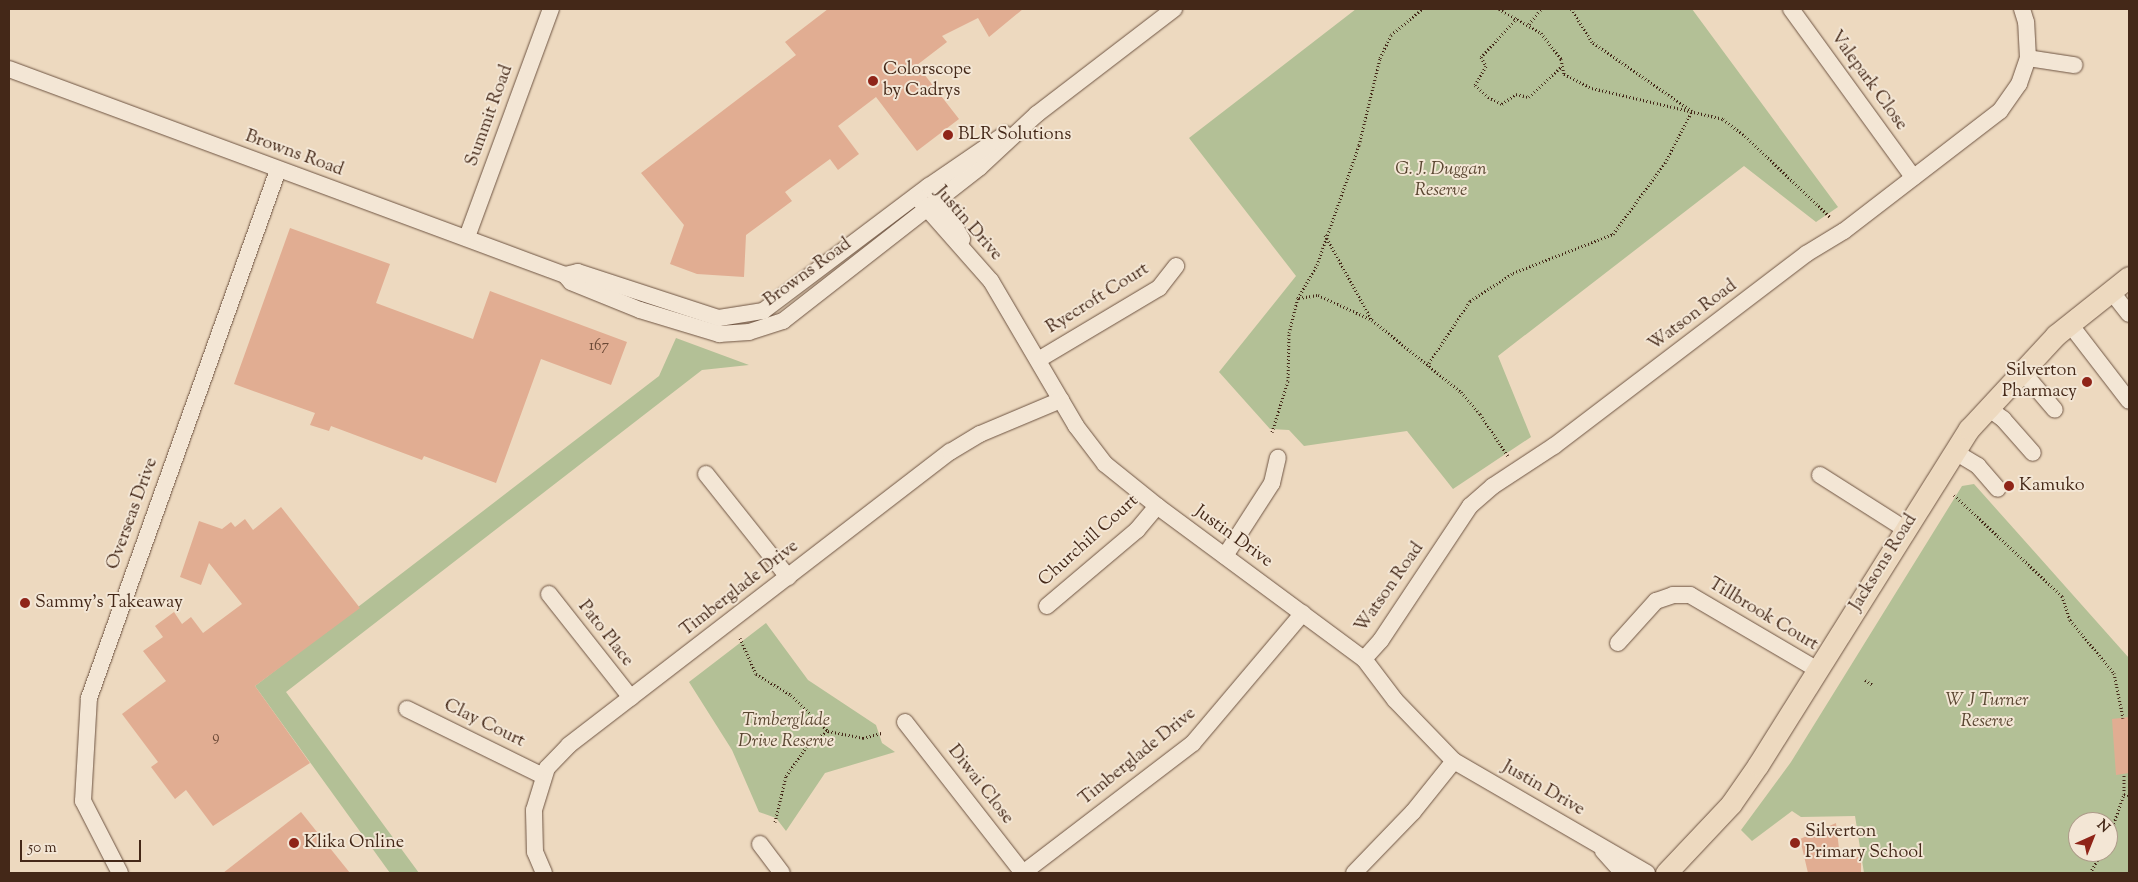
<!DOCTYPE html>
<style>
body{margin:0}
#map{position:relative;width:2138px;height:882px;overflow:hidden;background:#edd9bf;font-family:"Sorts Mill Goudy",serif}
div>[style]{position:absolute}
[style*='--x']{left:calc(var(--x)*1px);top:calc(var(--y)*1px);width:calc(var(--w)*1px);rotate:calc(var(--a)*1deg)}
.green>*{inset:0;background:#b3c096}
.building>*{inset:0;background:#e1ad92}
.path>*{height:3px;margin-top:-1.5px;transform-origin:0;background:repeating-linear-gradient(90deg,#442818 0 1px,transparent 0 3.5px)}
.roads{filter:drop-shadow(0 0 1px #6e5442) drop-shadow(0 0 1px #6e5442)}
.minor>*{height:16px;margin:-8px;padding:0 8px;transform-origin:8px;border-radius:8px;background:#f3e6d5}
.major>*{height:21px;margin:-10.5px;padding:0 10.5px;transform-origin:10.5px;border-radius:10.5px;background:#edd9bf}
.dots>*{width:14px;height:14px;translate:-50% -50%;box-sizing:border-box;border:2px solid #f3e6d5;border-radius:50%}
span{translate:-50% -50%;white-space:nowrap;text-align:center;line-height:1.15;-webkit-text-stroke:4px #f3e6d5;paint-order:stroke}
.number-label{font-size:15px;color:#6b4936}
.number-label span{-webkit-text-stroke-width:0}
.poi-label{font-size:18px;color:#442818}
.left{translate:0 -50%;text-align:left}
.right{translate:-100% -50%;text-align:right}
.street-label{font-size:18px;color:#442818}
.park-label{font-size:18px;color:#5a4631;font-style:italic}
.frame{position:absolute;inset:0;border:10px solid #442818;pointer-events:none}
.north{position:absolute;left:2068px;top:812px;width:50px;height:50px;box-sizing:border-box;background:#f3e6d5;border:1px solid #ad9a89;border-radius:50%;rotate:44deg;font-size:14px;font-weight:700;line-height:20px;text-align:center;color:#442818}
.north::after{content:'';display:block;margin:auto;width:18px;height:22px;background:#8f2418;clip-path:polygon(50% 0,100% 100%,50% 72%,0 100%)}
.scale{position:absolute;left:20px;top:840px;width:121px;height:22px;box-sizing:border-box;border:2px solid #442818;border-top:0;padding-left:6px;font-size:15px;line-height:18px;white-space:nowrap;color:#442818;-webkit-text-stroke:4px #f3e6d5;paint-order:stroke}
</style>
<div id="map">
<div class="green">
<i style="clip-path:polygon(1356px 9px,1692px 9px,1838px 207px,1816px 222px,1744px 166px,1498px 356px,1531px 437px,1453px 489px,1407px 431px,1304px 446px,1289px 430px,1270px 429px,1219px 372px,1296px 276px,1189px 138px)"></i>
<i style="clip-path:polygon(676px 338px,749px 365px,702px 370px,286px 692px,419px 873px,390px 873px,255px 686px,659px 376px)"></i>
<i style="clip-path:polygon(evenodd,1974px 484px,2129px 658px,2129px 873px,1864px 873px,1855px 816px,1801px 817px,1792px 811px,1752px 841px,1741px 830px,1791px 762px,1962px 486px,1974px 484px,2078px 822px,2108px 822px,2108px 852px,2078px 852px,2078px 822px)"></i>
<i style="clip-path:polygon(766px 623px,808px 680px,876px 725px,882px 743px,895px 752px,825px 773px,786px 831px,776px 818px,759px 812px,732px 750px,689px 682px)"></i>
</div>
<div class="building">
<i style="clip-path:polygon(828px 9px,1023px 9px,989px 37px,978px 18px,942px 36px,947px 42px,917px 65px,959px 119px,917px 151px,876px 97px,838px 126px,859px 154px,838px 170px,830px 159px,785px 192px,792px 201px,746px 235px,744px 277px,697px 274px,670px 264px,684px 225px,641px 173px,796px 55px,785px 42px)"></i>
<i style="clip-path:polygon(290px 228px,390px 264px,376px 303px,473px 339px,490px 291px,627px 342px,611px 385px,541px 359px,496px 483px,424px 456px,422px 460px,331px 426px,329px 431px,310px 425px,315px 413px,234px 384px)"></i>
<i style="clip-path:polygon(281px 507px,360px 608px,255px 686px,310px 763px,213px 826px,186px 790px,175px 799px,151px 767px,158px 762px,122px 714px,166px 681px,143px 651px,163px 637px,155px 626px,174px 612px,182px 624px,191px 617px,203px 633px,242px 604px,209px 563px,201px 585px,180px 577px,199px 521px,222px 529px,231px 522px,235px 527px,245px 519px,253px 530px)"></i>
<i style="clip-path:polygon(2129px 717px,2129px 773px,2116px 775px,2112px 719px)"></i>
<i style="clip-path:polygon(301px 812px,350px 873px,223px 873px)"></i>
<i style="clip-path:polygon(1836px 823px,1840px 857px,1861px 857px,1861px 873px,1808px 873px,1800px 839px)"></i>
</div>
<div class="path">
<i style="--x:1499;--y:9;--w:48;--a:29.7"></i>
<i style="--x:1541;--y:33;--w:33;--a:52"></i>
<i style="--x:1561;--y:59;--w:15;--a:79"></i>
<i style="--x:1564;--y:74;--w:31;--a:27"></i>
<i style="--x:1592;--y:88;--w:135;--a:13.3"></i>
<i style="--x:1723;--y:119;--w:28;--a:38"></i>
<i style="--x:1745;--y:136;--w:117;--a:43.6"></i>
<i style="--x:1517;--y:18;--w:53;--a:132.7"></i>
<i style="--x:1481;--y:57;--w:10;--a:61"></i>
<i style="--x:1486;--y:66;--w:22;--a:120"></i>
<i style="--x:1475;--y:85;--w:18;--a:43"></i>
<i style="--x:1488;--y:97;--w:16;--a:27"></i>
<i style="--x:1502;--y:104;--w:17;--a:-36"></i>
<i style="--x:1516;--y:94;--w:13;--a:13"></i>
<i style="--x:1529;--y:97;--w:45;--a:-43.2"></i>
<i style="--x:1529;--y:24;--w:19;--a:-51"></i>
<i style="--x:1325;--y:235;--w:97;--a:61.1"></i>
<i style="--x:1299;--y:298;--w:19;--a:-9"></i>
<i style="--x:1318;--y:295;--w:60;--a:24.8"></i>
<i style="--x:1372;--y:320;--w:114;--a:39"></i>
<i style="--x:1461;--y:392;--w:29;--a:49"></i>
<i style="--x:1480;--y:414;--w:50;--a:56.3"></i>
<i style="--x:1427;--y:366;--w:78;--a:-56.5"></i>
<i style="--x:1470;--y:301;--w:51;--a:-33.1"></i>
<i style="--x:1513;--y:273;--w:107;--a:-21.3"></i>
<i style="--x:1613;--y:234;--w:88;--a:-53.8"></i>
<i style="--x:1665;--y:163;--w:59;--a:-62.6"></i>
<i style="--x:1692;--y:111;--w:121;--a:-145.4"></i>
<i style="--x:1592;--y:42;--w:39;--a:-122"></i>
<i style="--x:1272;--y:432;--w:53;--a:-72.6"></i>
<i style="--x:1288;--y:381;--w:48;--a:-88.8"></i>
<i style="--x:1289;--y:333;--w:36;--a:-76"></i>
<i style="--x:1298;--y:298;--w:38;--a:-60"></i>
<i style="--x:1317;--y:265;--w:127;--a:-70.7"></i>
<i style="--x:1359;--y:145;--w:89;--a:-76.4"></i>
<i style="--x:1380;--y:58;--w:25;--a:-64"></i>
<i style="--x:1391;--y:35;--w:40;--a:-40"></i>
<i style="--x:1954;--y:495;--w:148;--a:43.1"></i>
<i style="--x:2062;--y:596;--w:25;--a:72"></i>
<i style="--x:2070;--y:620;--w:69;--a:50.3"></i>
<i style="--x:2114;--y:673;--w:46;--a:78.7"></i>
<i style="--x:740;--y:638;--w:39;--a:66"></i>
<i style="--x:756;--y:674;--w:41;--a:31"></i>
<i style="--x:791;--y:695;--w:52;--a:44.2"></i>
<i style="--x:828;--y:731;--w:36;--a:11"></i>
<i style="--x:863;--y:738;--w:20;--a:-15"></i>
<i style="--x:1865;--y:680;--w:9;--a:32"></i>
<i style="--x:2124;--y:794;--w:5;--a:11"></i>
<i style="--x:775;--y:822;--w:47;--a:-76.6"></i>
<i style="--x:786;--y:776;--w:40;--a:-55.1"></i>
<i style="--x:809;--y:743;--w:22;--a:-32"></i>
<i style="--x:2108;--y:840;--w:49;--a:-70.8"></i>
<i style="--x:2124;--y:794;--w:20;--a:-90"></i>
<i style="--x:2090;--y:873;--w:24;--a:-60"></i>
</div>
<div class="roads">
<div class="minor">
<i style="--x:1791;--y:9;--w:208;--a:54"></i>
<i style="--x:2028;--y:58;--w:47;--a:8.7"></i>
<i style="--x:9;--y:69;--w:593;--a:20.33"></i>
<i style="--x:565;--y:275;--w:9;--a:49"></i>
<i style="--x:571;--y:282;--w:74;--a:22.1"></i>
<i style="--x:640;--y:310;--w:83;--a:16.9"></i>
<i style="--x:719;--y:334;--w:30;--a:-4"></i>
<i style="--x:749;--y:332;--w:36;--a:-18"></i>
<i style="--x:783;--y:321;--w:249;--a:-38"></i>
<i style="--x:979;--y:168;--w:79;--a:-43"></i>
<i style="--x:1037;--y:114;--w:173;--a:-37.5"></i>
<i style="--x:934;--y:192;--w:55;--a:59.2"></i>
<i style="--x:916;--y:196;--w:113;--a:48.6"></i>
<i style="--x:991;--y:281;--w:168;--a:59.6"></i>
<i style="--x:1076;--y:426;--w:48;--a:52.7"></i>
<i style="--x:1105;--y:464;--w:67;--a:38.9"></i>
<i style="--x:1157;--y:506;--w:257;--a:36.5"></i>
<i style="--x:1364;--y:659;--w:51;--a:52.9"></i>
<i style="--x:1395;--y:700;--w:85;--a:46"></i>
<i style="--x:1454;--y:761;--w:223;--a:30.1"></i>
<i style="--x:467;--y:237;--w:243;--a:-69.8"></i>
<i style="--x:565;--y:275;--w:13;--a:-13"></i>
<i style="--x:578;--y:272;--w:148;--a:18.1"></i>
<i style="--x:719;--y:318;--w:45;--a:-9"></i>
<i style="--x:763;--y:311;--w:208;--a:-37"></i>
<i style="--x:929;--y:186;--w:92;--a:-34.4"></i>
<i style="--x:2111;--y:291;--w:29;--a:52"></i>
<i style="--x:2069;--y:323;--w:98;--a:52.4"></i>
<i style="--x:1038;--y:360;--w:141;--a:-30.8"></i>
<i style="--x:1159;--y:288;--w:28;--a:-52"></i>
<i style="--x:2021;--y:370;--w:52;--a:49.6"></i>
<i style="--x:1988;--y:408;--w:19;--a:36"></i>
<i style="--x:2003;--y:419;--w:45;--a:48.6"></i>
<i style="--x:1955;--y:452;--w:27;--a:31"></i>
<i style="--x:1978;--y:466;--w:30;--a:49"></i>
<i style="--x:706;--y:474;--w:132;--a:51.5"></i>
<i style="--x:1820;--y:475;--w:101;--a:32.4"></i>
<i style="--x:1225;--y:556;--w:87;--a:-57.2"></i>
<i style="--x:1272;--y:483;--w:26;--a:-77"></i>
<i style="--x:549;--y:594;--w:132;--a:51.7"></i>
<i style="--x:1047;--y:606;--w:118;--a:-40.2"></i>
<i style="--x:1137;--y:530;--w:31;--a:-50"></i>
<i style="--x:1618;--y:643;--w:57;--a:-47.9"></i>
<i style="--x:1656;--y:601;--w:18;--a:-19"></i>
<i style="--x:1673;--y:595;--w:17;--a:0"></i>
<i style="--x:1690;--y:595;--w:148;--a:30.4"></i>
<i style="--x:1364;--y:659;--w:25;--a:-48"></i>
<i style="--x:1381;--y:640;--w:161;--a:-56.4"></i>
<i style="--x:1470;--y:506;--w:30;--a:-41"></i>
<i style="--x:1493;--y:486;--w:73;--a:-33.3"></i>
<i style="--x:1554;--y:446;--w:317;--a:-37.3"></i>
<i style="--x:1806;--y:254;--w:44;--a:-31.2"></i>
<i style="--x:1844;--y:231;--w:197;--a:-37.6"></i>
<i style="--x:2000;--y:111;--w:33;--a:-55"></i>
<i style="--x:2019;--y:84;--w:28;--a:-71"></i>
<i style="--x:2028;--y:58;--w:36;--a:-93"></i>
<i style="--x:2026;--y:22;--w:14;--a:-107"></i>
<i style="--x:407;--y:709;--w:152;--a:26.2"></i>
<i style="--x:905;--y:722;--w:192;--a:52"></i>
<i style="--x:760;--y:844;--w:36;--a:53"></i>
<i style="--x:1603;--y:851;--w:30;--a:48"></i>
<i style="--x:120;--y:873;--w:81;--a:-117.2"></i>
<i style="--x:83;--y:801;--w:103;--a:-86.7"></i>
<i style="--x:89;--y:698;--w:561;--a:-70.3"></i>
<i style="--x:544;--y:873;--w:23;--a:-113"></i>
<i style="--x:535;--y:852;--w:42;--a:-91.4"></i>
<i style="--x:534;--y:810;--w:44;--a:-72.8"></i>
<i style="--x:547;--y:768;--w:32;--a:-46"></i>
<i style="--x:569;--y:745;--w:481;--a:-37.6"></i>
<i style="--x:950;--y:452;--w:35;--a:-31"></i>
<i style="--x:980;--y:434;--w:88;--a:-22.8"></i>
<i style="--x:1023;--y:873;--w:214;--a:-37.4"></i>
<i style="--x:1193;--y:743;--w:170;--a:-49.8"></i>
<i style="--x:1354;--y:873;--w:85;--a:-46"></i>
<i style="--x:1413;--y:812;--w:65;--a:-51.2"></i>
</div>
<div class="major">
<i style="--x:1666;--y:873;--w:95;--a:-46.7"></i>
<i style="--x:1731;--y:804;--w:47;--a:-55.3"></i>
<i style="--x:1758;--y:765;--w:397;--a:-57.9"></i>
<i style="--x:1969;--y:429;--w:128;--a:-47.2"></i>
<i style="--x:2056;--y:335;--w:93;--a:-38.5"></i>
</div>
</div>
<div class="dots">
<i style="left:873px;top:81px;background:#8f2418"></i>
<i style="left:948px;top:135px;background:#8f2418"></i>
<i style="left:2087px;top:382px;background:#8f2418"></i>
<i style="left:2009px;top:486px;background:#8f2418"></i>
<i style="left:25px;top:603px;background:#8f2418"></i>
<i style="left:294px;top:843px;background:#8f2418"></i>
<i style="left:1795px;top:843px;background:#8f2418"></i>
</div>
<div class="number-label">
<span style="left:599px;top:347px">167</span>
<span style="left:216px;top:738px">9</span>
</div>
<div class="poi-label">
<span class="left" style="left:883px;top:81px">Colorscope<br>by Cadrys</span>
<span class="left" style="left:958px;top:135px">BLR Solutions</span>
<span class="right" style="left:2077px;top:382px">Silverton<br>Pharmacy</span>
<span class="left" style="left:2019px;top:486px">Kamuko</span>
<span class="left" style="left:35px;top:603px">Sammy's Takeaway</span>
<span class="left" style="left:1805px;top:843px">Silverton<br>Primary School</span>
<span class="left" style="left:304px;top:843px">Klika Online</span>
</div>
<div class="street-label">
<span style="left:1868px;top:81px;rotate:54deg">Valepark Close</span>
<span style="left:490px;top:116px;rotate:-70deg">Summit Road</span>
<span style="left:294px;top:154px;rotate:20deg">Browns Road</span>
<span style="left:968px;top:224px;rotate:49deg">Justin Drive</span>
<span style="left:808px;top:273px;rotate:-36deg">Browns Road</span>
<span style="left:1098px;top:299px;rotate:-32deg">Ryecroft Court</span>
<span style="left:1693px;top:316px;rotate:-37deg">Watson Road</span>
<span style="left:133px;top:514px;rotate:-70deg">Overseas Drive</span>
<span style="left:1233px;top:537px;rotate:36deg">Justin Drive</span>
<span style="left:1089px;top:541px;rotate:-42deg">Churchill Court</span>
<span style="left:1884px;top:563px;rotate:-58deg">Jacksons Road</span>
<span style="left:1390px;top:588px;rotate:-55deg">Watson Road</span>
<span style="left:740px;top:589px;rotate:-38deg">Timberglade Drive</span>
<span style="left:1763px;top:615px;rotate:31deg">Tillbrook Court</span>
<span style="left:605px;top:634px;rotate:52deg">Pato Place</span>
<span style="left:484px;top:724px;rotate:26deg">Clay Court</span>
<span style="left:1138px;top:757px;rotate:-39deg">Timberglade Drive</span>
<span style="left:980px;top:785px;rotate:52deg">Diwai Close</span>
<span style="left:1543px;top:789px;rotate:30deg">Justin Drive</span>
</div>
<div class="park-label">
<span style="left:1441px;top:181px">G. J. Duggan<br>Reserve</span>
<span style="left:1987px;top:712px">W J Turner<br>Reserve</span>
<span style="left:786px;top:732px">Timberglade<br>Drive Reserve</span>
</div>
<div class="frame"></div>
<div class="north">N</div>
<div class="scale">50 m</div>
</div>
